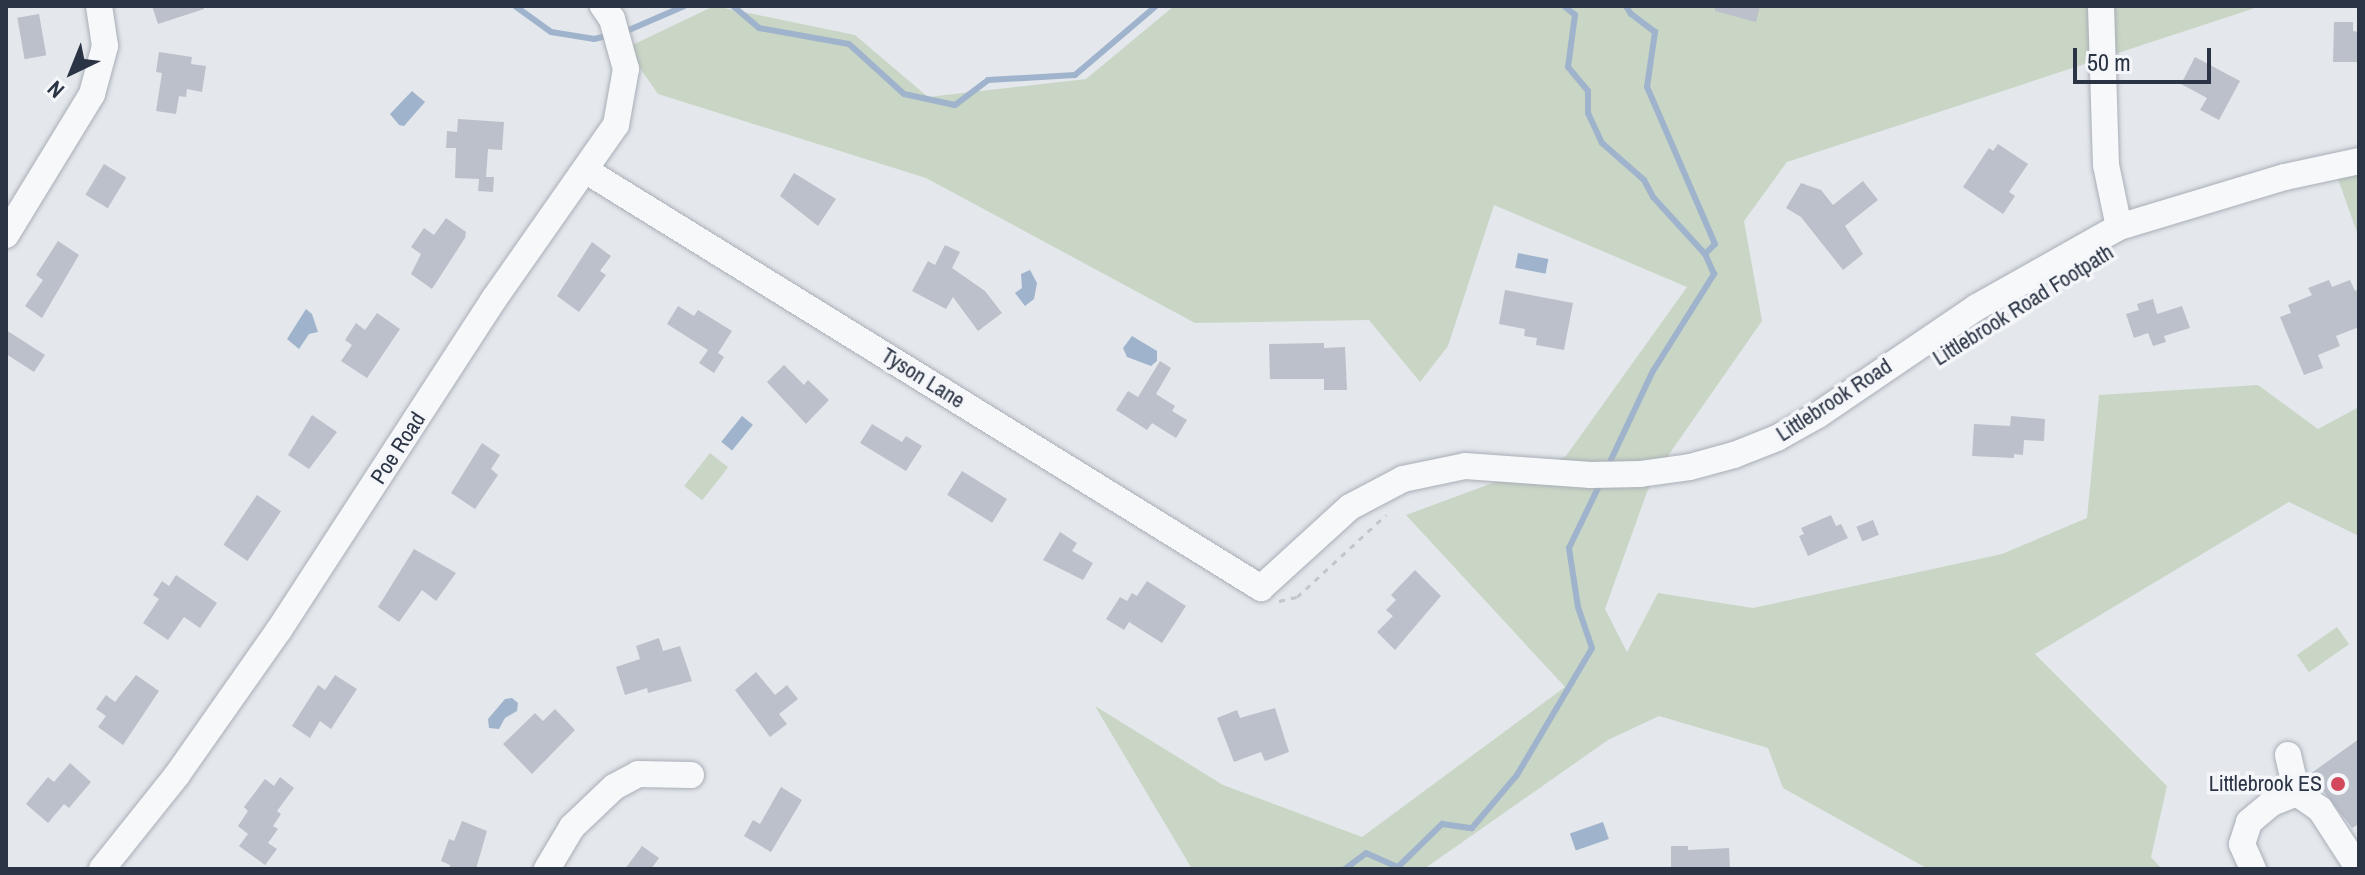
<!DOCTYPE html>
<style>
body{margin:0}
#map{position:relative;width:2365px;height:875px;overflow:hidden;background:#e4e7ec;font-family:"Archivo Narrow",sans-serif}
div>[style]{position:absolute}
[style*='--x']{left:calc(var(--x)*1px);top:calc(var(--y)*1px);width:calc(var(--w)*1px);rotate:calc(var(--a)*1deg)}
.green>*{inset:0;background:#c9d6c5;transform-origin:0 0}
.water>*{inset:0;background:#9fb4cc;transform-origin:0 0}
.stream>*{height:6px;margin:-3px;padding:0 3px;transform-origin:3px;border-radius:3px;background:#9fb4cc}
.building>*{inset:0;background:#bbc0ca;transform-origin:0 0}
.path>*{height:3px;margin-top:-1.5px;transform-origin:0;background:repeating-linear-gradient(90deg,#c2c5cb 0 6px,transparent 0 12px)}
.roads{filter:drop-shadow(0 0 2px #a9aeb7) drop-shadow(0 0 2px #a9aeb7)}
.minor>*{height:26px;margin:-13px;padding:0 13px;transform-origin:13px;border-radius:13px;background:#f7f8fa}
.dots>*{width:22px;height:22px;translate:-50% -50%;box-sizing:border-box;border:4px solid #f4f6f9;border-radius:50%}
span{translate:-50% -50%;white-space:nowrap;text-align:center;line-height:1.15;-webkit-text-stroke:7px #f4f6f9;paint-order:stroke}
.street-label{font-size:22px;color:#2b3445}
.poi-label{font-size:22px;color:#2b3445}
.right{translate:-100% -50%;text-align:right}
.frame{position:absolute;inset:0;border:8px solid #2b3445;pointer-events:none}
.north{position:absolute;left:32px;top:32px;width:80px;height:80px;-webkit-text-stroke:6px #f4f6f9;paint-order:stroke;rotate:223deg;font-size:22px;font-weight:700;line-height:32px;text-align:center;color:#2b3445}
.north::after{content:'';display:block;margin:auto;width:28px;height:36px;background:#2b3445;clip-path:polygon(50% 0,100% 100%,50% 72%,0 100%)}
.scale{position:absolute;left:2073px;top:48px;width:138px;height:36px;box-sizing:border-box;border:4px solid #2b3445;border-top:0;padding-left:10px;font-size:24px;line-height:28px;white-space:nowrap;color:#2b3445;-webkit-text-stroke:6px #f4f6f9;paint-order:stroke}
</style>
<div id="map">
<div class="green">
<i style="clip-path:polygon(714px 6px,855px 35px,928px 97px,1086px 79px,1174px 6px,2261px 6px,1787px 162px,1744px 221px,1762px 321px,1665px 460px,1647px 492px,1605px 609px,1627px 652px,1658px 593px,1753px 608px,2002px 554px,2087px 518px,2099px 395px,2258px 385px,2318px 429px,2359px 407px,2359px 536px,2289px 502px,2035px 654px,2167px 786px,2151px 857px,2162px 869px,1928px 869px,1783px 788px,1768px 748px,1659px 716px,1608px 740px,1424px 869px,1192px 869px,1095px 706px,1223px 785px,1362px 837px,1565px 687px,1406px 515px,1566px 456px,1687px 287px,1494px 205px,1448px 346px,1420px 382px,1369px 320px,1195px 323px,926px 178px,658px 94px,626px 48px)"></i>
<i style="clip-path:polygon(2359px 153px,2359px 238px,2332px 162px)"></i>
<i style="left:710px;top:453px;width:23px;height:42px;rotate:38deg"></i>
<i style="left:2337px;top:627px;width:21px;height:49px;rotate:55deg"></i>
</div>
<div class="water">
<i style="clip-path:polygon(412px 91px,425px 102px,404px 126px,399px 125px,390px 114px)"></i>
<i style="left:1518px;top:253px;width:31px;height:15px;rotate:11deg"></i>
<i style="clip-path:polygon(1030px 270px,1037px 283px,1034px 299px,1025px 306px,1015px 293px,1022px 288px,1021px 274px)"></i>
<i style="clip-path:polygon(306px 309px,312px 314px,318px 332px,309px 334px,299px 349px,287px 339px)"></i>
<i style="clip-path:polygon(1132px 336px,1157px 351px,1157px 361px,1151px 366px,1127px 357px,1123px 348px)"></i>
<i style="left:742px;top:416px;width:14px;height:33px;rotate:39deg"></i>
<i style="clip-path:polygon(512px 698px,518px 703px,517px 711px,505px 718px,499px 729px,489px 728px,488px 719px,505px 699px)"></i>
<i style="left:1603px;top:822px;width:18px;height:35px;rotate:71deg"></i>
</div>
<div class="stream">
<i style="--x:515;--y:6;--w:44;--a:35.8"></i>
<i style="--x:551;--y:32;--w:44;--a:9.2"></i>
<i style="--x:594;--y:39;--w:17;--a:-13"></i>
<i style="--x:733;--y:6;--w:34;--a:40"></i>
<i style="--x:759;--y:28;--w:91;--a:10.1"></i>
<i style="--x:849;--y:44;--w:74;--a:42.3"></i>
<i style="--x:904;--y:94;--w:52;--a:12.2"></i>
<i style="--x:955;--y:105;--w:41;--a:-37.1"></i>
<i style="--x:988;--y:80;--w:87;--a:-3.3"></i>
<i style="--x:1075;--y:75;--w:106;--a:-40.4"></i>
<i style="--x:1564;--y:6;--w:14;--a:39"></i>
<i style="--x:1575;--y:15;--w:52;--a:97.7"></i>
<i style="--x:1568;--y:67;--w:31;--a:50"></i>
<i style="--x:1588;--y:91;--w:22;--a:90"></i>
<i style="--x:1588;--y:113;--w:33;--a:65"></i>
<i style="--x:1602;--y:143;--w:56;--a:41.4"></i>
<i style="--x:1644;--y:180;--w:19;--a:62"></i>
<i style="--x:1653;--y:197;--w:77;--a:47.6"></i>
<i style="--x:622;--y:33;--w:68;--a:-23.5"></i>
<i style="--x:1608;--y:466;--w:105;--a:-64.7"></i>
<i style="--x:1653;--y:371;--w:115;--a:-57.8"></i>
<i style="--x:1714;--y:274;--w:22;--a:-114"></i>
<i style="--x:1705;--y:254;--w:14;--a:-45"></i>
<i style="--x:1715;--y:244;--w:171;--a:-113.4"></i>
<i style="--x:1647;--y:87;--w:56;--a:-81.7"></i>
<i style="--x:1655;--y:32;--w:30;--a:-143"></i>
<i style="--x:1631;--y:14;--w:9;--a:-122"></i>
<i style="--x:1345;--y:869;--w:26;--a:-37"></i>
<i style="--x:1366;--y:853;--w:35;--a:24"></i>
<i style="--x:1398;--y:867;--w:62;--a:-44.3"></i>
<i style="--x:1442;--y:824;--w:30;--a:8"></i>
<i style="--x:1472;--y:828;--w:70;--a:-49.7"></i>
<i style="--x:1517;--y:775;--w:147;--a:-59.4"></i>
<i style="--x:1592;--y:648;--w:43;--a:-108.9"></i>
<i style="--x:1578;--y:607;--w:60;--a:-98.7"></i>
<i style="--x:1569;--y:548;--w:71;--a:-64.2"></i>
</div>
<div class="building">
<i style="clip-path:polygon(152px 6px,203px 6px,204px 9px,158px 24px)"></i>
<i style="clip-path:polygon(1715px 6px,1760px 6px,1756px 22px,1715px 11px)"></i>
<i style="left:39px;top:14px;width:42px;height:22px;rotate:80deg"></i>
<i style="clip-path:polygon(2334px 22px,2353px 22px,2353px 31px,2359px 32px,2359px 62px,2333px 62px)"></i>
<i style="clip-path:polygon(159px 52px,192px 57px,191px 64px,206px 66px,202px 92px,187px 89px,186px 97px,179px 96px,176px 114px,156px 111px,162px 73px,156px 72px)"></i>
<i style="clip-path:polygon(2195px 57px,2240px 81px,2219px 120px,2200px 110px,2207px 98px,2181px 84px)"></i>
<i style="clip-path:polygon(458px 119px,504px 122px,502px 150px,488px 149px,486px 177px,494px 177px,493px 192px,478px 191px,479px 179px,455px 178px,456px 148px,446px 148px,447px 131px,457px 132px)"></i>
<i style="clip-path:polygon(1998px 144px,2028px 164px,2009px 192px,2015px 196px,2003px 214px,1963px 187px,1989px 148px,1993px 151px)"></i>
<i style="left:104px;top:164px;width:26px;height:36px;rotate:31deg"></i>
<i style="clip-path:polygon(794px 173px,836px 199px,818px 226px,780px 196px)"></i>
<i style="clip-path:polygon(1863px 181px,1878px 200px,1845px 226px,1863px 254px,1843px 270px,1801px 217px,1786px 208px,1801px 183px,1821px 190px,1833px 205px)"></i>
<i style="clip-path:polygon(446px 218px,466px 232px,465px 238px,432px 289px,411px 274px,421px 254px,411px 247px,424px 228px,434px 235px)"></i>
<i style="clip-path:polygon(58px 241px,79px 255px,42px 318px,25px 306px,43px 280px,36px 275px)"></i>
<i style="clip-path:polygon(592px 242px,611px 256px,600px 271px,606px 275px,579px 312px,557px 296px)"></i>
<i style="clip-path:polygon(945px 245px,960px 252px,952px 268px,985px 291px,1002px 313px,978px 331px,953px 297px,946px 309px,912px 291px,928px 261px,935px 265px)"></i>
<i style="clip-path:polygon(2329px 280px,2332px 287px,2350px 280px,2355px 291px,2359px 289px,2359px 327px,2336px 336px,2340px 346px,2318px 355px,2323px 368px,2304px 375px,2280px 317px,2291px 313px,2288px 305px,2312px 295px,2308px 288px)"></i>
<i style="clip-path:polygon(1505px 290px,1573px 303px,1564px 350px,1536px 345px,1537px 338px,1524px 336px,1525px 329px,1499px 324px)"></i>
<i style="clip-path:polygon(2153px 299px,2157px 314px,2182px 306px,2190px 328px,2164px 336px,2166px 342px,2153px 346px,2148px 333px,2134px 338px,2126px 314px,2139px 310px,2137px 304px)"></i>
<i style="clip-path:polygon(678px 306px,694px 316px,698px 310px,732px 331px,718px 353px,724px 357px,714px 373px,699px 363px,708px 350px,667px 324px)"></i>
<i style="clip-path:polygon(377px 313px,400px 329px,367px 378px,341px 361px,352px 345px,345px 340px,356px 323px,365px 330px)"></i>
<i style="clip-path:polygon(6px 330px,45px 355px,34px 372px,6px 354px)"></i>
<i style="clip-path:polygon(1324px 343px,1324px 348px,1345px 347px,1347px 390px,1324px 390px,1324px 379px,1270px 379px,1269px 344px)"></i>
<i style="clip-path:polygon(1160px 361px,1171px 368px,1156px 394px,1175px 406px,1172px 411px,1187px 420px,1176px 438px,1152px 423px,1147px 430px,1116px 410px,1128px 391px,1138px 397px)"></i>
<i style="clip-path:polygon(784px 365px,804px 385px,808px 380px,829px 400px,806px 424px,767px 382px)"></i>
<i style="clip-path:polygon(312px 415px,337px 432px,309px 469px,288px 455px)"></i>
<i style="clip-path:polygon(2011px 416px,2045px 419px,2044px 441px,2024px 440px,2023px 455px,2014px 454px,2014px 458px,1972px 456px,1974px 424px,2010px 426px)"></i>
<i style="clip-path:polygon(872px 424px,902px 442px,906px 436px,922px 446px,906px 471px,860px 443px)"></i>
<i style="clip-path:polygon(482px 443px,500px 455px,491px 469px,498px 475px,475px 509px,451px 493px)"></i>
<i style="left:962px;top:471px;width:53px;height:28px;rotate:32deg"></i>
<i style="left:257px;top:495px;width:29px;height:60px;rotate:34deg"></i>
<i style="clip-path:polygon(1831px 515px,1836px 526px,1841px 524px,1848px 538px,1808px 556px,1799px 536px,1804px 534px,1801px 528px)"></i>
<i style="left:1873px;top:520px;width:16px;height:18px;rotate:68deg"></i>
<i style="clip-path:polygon(1060px 532px,1077px 543px,1072px 551px,1093px 563px,1083px 580px,1043px 560px)"></i>
<i style="clip-path:polygon(414px 549px,456px 573px,436px 601px,422px 590px,399px 622px,378px 607px)"></i>
<i style="clip-path:polygon(1415px 570px,1441px 596px,1395px 650px,1377px 632px,1393px 616px,1386px 610px,1396px 600px,1391px 595px)"></i>
<i style="clip-path:polygon(176px 575px,217px 603px,200px 628px,184px 617px,168px 640px,143px 623px,159px 599px,153px 595px,162px 581px,169px 586px)"></i>
<i style="clip-path:polygon(1147px 581px,1186px 606px,1162px 643px,1129px 622px,1124px 630px,1106px 619px,1120px 597px,1127px 601px,1132px 593px,1137px 596px)"></i>
<i style="clip-path:polygon(659px 638px,663px 651px,680px 646px,692px 681px,648px 693px,647px 688px,625px 695px,616px 667px,640px 659px,636px 646px)"></i>
<i style="clip-path:polygon(756px 672px,775px 695px,787px 685px,798px 699px,779px 714px,787px 724px,770px 737px,735px 690px)"></i>
<i style="clip-path:polygon(136px 675px,159px 691px,123px 745px,98px 727px,106px 716px,96px 709px,106px 695px,115px 702px)"></i>
<i style="clip-path:polygon(335px 675px,357px 689px,331px 729px,320px 721px,310px 738px,292px 726px,318px 685px,325px 690px)"></i>
<i style="clip-path:polygon(1275px 708px,1289px 752px,1265px 761px,1261px 752px,1234px 762px,1217px 718px,1237px 710px,1240px 718px)"></i>
<i style="clip-path:polygon(555px 709px,575px 730px,532px 774px,503px 744px,535px 713px,543px 721px)"></i>
<i style="clip-path:polygon(2359px 739px,2359px 824px,2352px 828px,2310px 774px)"></i>
<i style="clip-path:polygon(70px 763px,91px 782px,69px 808px,64px 804px,48px 823px,26px 804px,48px 777px,54px 782px)"></i>
<i style="clip-path:polygon(280px 777px,294px 788px,277px 811px,281px 814px,273px 826px,278px 829px,268px 843px,277px 849px,265px 865px,239px 846px,248px 834px,238px 826px,248px 811px,244px 807px,265px 779px,274px 786px)"></i>
<i style="clip-path:polygon(781px 787px,802px 800px,771px 852px,744px 836px,753px 820px,760px 824px)"></i>
<i style="clip-path:polygon(462px 821px,487px 831px,476px 869px,449px 869px,450px 865px,441px 861px,449px 839px,454px 841px)"></i>
<i style="clip-path:polygon(642px 846px,659px 858px,651px 869px,625px 869px)"></i>
<i style="clip-path:polygon(1671px 846px,1688px 846px,1688px 850px,1729px 848px,1730px 869px,1671px 869px)"></i>
</div>
<div class="path">
<i style="--x:1279;--y:601;--w:18;--a:-13"></i>
<i style="--x:1297;--y:597;--w:121;--a:-42.7"></i>
</div>
<div class="roads">
<div class="minor">
<i style="--x:2101;--y:6;--w:159;--a:88.2"></i>
<i style="--x:2106;--y:165;--w:63;--a:78.2"></i>
<i style="--x:585;--y:170;--w:795;--a:31.73"></i>
<i style="--x:1261;--y:588;--w:120;--a:-42.3"></i>
<i style="--x:1350;--y:507;--w:60;--a:-27.8"></i>
<i style="--x:1403;--y:479;--w:63;--a:-11.8"></i>
<i style="--x:1465;--y:466;--w:126;--a:4.1"></i>
<i style="--x:1591;--y:475;--w:49;--a:-1.2"></i>
<i style="--x:1640;--y:474;--w:50;--a:-8"></i>
<i style="--x:1690;--y:467;--w:46;--a:-15.3"></i>
<i style="--x:1734;--y:455;--w:46;--a:-21.6"></i>
<i style="--x:1777;--y:438;--w:47;--a:-29.3"></i>
<i style="--x:1818;--y:415;--w:192;--a:-34.2"></i>
<i style="--x:1977;--y:307;--w:163;--a:-29.4"></i>
<i style="--x:2119;--y:227;--w:173;--a:-16.8"></i>
<i style="--x:2285;--y:177;--w:76;--a:-12.2"></i>
<i style="--x:6;--y:235;--w:165;--a:-58.6"></i>
<i style="--x:92;--y:94;--w:50;--a:-74.8"></i>
<i style="--x:105;--y:46;--w:40;--a:-98.5"></i>
<i style="--x:2288;--y:755;--w:39;--a:77"></i>
<i style="--x:102;--y:869;--w:120;--a:-51.4"></i>
<i style="--x:177;--y:775;--w:177;--a:-54.9"></i>
<i style="--x:279;--y:630;--w:395;--a:-57"></i>
<i style="--x:494;--y:299;--w:213;--a:-55"></i>
<i style="--x:616;--y:125;--w:57;--a:-79.9"></i>
<i style="--x:626;--y:69;--w:52;--a:-105.6"></i>
<i style="--x:612;--y:19;--w:16;--a:-125"></i>
<i style="--x:547;--y:869;--w:49;--a:-59.2"></i>
<i style="--x:572;--y:827;--w:58;--a:-43.6"></i>
<i style="--x:614;--y:787;--w:27;--a:-28"></i>
<i style="--x:638;--y:774;--w:53;--a:1.1"></i>
<i style="--x:2253;--y:869;--w:27;--a:-114"></i>
<i style="--x:2242;--y:844;--w:23;--a:-72"></i>
<i style="--x:2249;--y:822;--w:30;--a:-40"></i>
<i style="--x:2272;--y:803;--w:27;--a:-22"></i>
<i style="--x:2297;--y:793;--w:28;--a:35"></i>
<i style="--x:2320;--y:809;--w:72;--a:57"></i>
</div>
</div>
<div class="dots">
<i style="left:2338px;top:784px;background:#d1495b"></i>
</div>
<div class="street-label">
<span style="left:2023px;top:305px;rotate:-32deg">Littlebrook Road Footpath</span>
<span style="left:923px;top:378px;rotate:32deg">Tyson Lane</span>
<span style="left:1834px;top:400px;rotate:-33deg">Littlebrook Road</span>
<span style="left:398px;top:448px;rotate:-57deg">Poe Road</span>
</div>
<div class="poi-label">
<span class="right" style="left:2322px;top:784px">Littlebrook ES</span>
</div>
<div class="frame"></div>
<div class="north">N</div>
<div class="scale">50 m</div>
</div>
